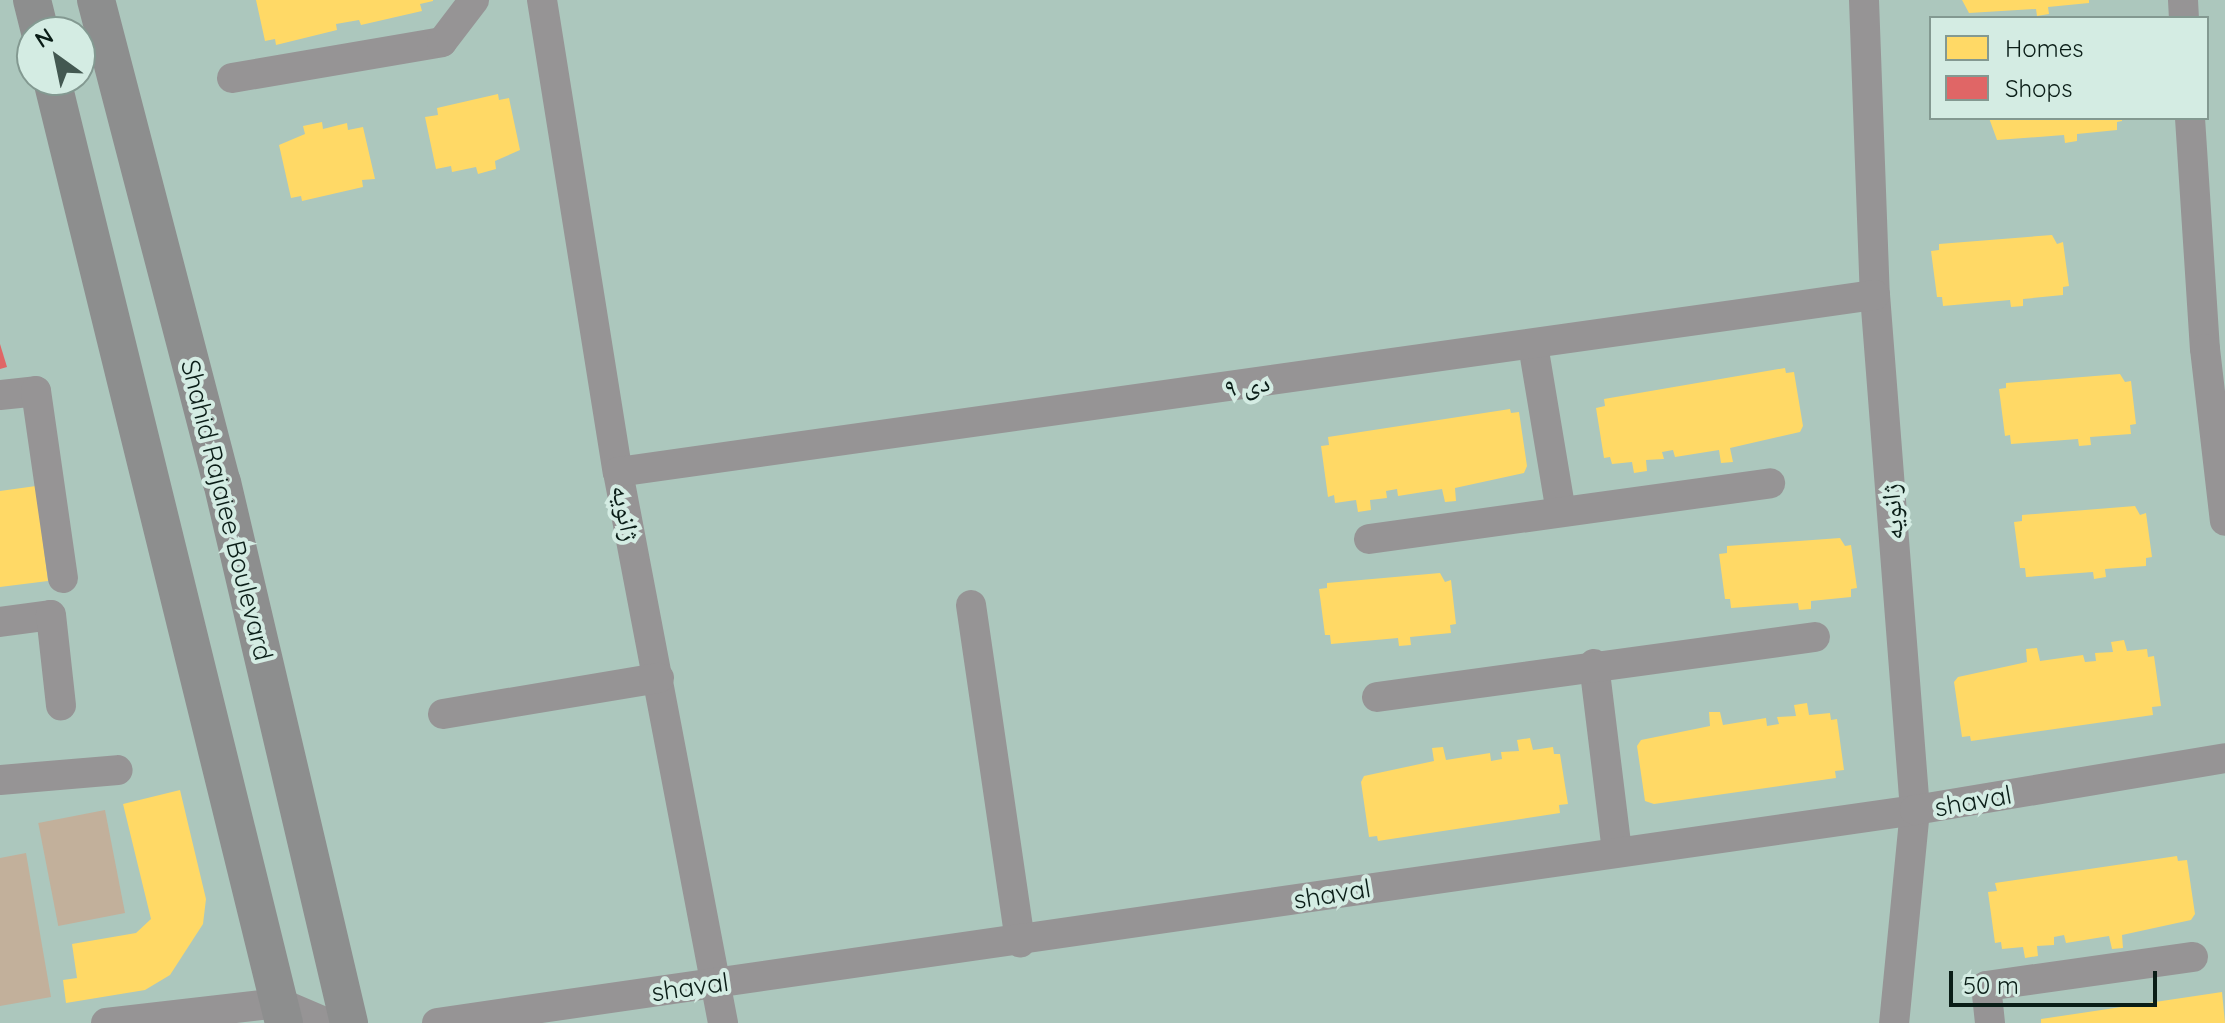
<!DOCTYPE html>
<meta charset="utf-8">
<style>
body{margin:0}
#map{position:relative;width:2225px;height:1023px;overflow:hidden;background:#acc7bd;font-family:Quicksand,"Noto Naskh Arabic",sans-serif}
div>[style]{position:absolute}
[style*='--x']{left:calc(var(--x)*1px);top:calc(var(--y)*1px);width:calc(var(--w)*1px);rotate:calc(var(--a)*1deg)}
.green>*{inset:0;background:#c2b09b;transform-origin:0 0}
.homes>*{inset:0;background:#ffd966}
.shops>*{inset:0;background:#e06666}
.minor>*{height:30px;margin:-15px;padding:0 15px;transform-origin:15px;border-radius:15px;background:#969495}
.major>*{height:38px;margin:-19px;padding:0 19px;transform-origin:19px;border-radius:19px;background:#8d8e8e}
span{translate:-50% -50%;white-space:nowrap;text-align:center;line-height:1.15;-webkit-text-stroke:8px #d4ece3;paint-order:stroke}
.street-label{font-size:26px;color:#0a1d17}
.legend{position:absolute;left:1929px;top:16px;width:280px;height:104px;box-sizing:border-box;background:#d4ece3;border:2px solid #839991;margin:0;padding:10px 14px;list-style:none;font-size:24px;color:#0a1d17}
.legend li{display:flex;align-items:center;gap:16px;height:40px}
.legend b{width:40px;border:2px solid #839991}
.north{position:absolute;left:16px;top:16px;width:80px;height:80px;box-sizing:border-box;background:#d4ece3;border:2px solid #839991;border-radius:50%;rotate:327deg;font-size:22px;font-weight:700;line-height:32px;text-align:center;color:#0a1d17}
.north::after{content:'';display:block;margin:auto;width:28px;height:36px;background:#435851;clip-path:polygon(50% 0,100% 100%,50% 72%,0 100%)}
.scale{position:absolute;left:1949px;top:971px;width:208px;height:36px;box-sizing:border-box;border:4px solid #0a1d17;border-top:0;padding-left:10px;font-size:24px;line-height:28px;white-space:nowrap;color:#0a1d17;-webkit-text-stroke:6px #d4ece3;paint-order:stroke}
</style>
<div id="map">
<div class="green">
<i style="left:105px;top:810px;width:105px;height:68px;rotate:79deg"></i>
<i style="clip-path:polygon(26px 853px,51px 997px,0 1006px,0 858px)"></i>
</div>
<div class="homes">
<i style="clip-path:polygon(256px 0,433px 0,433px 1px,420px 4px,422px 11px,361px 25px,359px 20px,336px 24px,337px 30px,276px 45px,275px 39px,265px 41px)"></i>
<i style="clip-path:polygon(1962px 0,2089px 0,2089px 3px,2048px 7px,2049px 14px,2037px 16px,2036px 9px,1969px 13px)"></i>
<i style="clip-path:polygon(498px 94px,499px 100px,509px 98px,520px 150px,495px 161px,496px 169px,478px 174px,476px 167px,452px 172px,451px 166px,436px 169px,425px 117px,438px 115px,437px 108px)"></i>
<i style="clip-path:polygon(1989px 118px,2122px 118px,2122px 121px,2117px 122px,2117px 130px,2077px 134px,2077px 141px,2065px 143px,2064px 135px,1997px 140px)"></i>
<i style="clip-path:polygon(322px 122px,323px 129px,347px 123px,348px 130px,363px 127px,375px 179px,362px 180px,363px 187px,302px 201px,301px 196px,291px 198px,279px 145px,305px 134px,303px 126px)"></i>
<i style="clip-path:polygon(2052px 235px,2057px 244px,2063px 242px,2069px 286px,2063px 287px,2063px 295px,2023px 299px,2023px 306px,2011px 307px,2010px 300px,1943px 306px,1942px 297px,1937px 297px,1931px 251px,1939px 250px,1939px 244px)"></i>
<i style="clip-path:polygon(1785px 368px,1786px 373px,1794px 372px,1803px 426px,1800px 432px,1730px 448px,1733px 462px,1721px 463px,1719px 450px,1675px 457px,1673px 450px,1662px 452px,1664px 459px,1646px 460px,1647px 471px,1634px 473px,1632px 462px,1612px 464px,1610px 457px,1604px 458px,1596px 408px,1605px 406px,1604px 399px)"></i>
<i style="clip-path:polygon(2120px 374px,2125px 382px,2131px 381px,2136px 424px,2130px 425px,2131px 434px,2090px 437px,2091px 445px,2079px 446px,2078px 439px,2011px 444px,2010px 435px,2005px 436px,1999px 389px,2006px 388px,2006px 383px)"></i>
<i style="clip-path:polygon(1510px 409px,1511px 413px,1519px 412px,1527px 466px,1524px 473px,1455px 488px,1456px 501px,1445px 502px,1442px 489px,1398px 496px,1397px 489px,1386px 491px,1387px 498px,1370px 500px,1371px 510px,1358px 512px,1356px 500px,1335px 503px,1334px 495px,1328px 497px,1321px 446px,1329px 445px,1328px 437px)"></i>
<i style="clip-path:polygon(36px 486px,48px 581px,0 587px,0 491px)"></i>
<i style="clip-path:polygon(2135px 506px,2140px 515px,2146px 513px,2152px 557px,2146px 558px,2146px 566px,2105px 569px,2106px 577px,2094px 579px,2093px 572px,2026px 577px,2025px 568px,2020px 568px,2014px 522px,2022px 521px,2022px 515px)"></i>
<i style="clip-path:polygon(1840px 538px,1845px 546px,1851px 545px,1857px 588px,1851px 589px,1851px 597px,1811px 601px,1811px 609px,1799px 610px,1798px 603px,1731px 608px,1730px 599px,1725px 599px,1719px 554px,1727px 553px,1727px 546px)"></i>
<i style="clip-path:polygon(1440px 573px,1445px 582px,1451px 580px,1456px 624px,1450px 625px,1451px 633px,1410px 637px,1411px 645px,1399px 646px,1398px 638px,1331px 644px,1330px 635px,1325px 635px,1319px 589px,1327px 588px,1327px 583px)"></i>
<i style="clip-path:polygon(2124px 640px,2127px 651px,2147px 649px,2148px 657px,2154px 656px,2161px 706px,2152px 707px,2153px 715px,1971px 741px,1970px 736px,1962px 737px,1954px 682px,1958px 677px,2027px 662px,2026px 649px,2037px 648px,2040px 661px,2083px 655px,2085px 662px,2096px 661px,2095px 653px,2113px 652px,2111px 642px)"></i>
<i style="clip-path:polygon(1807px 703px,1809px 715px,1830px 713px,1831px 720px,1837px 719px,1844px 770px,1835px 771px,1836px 778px,1654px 804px,1645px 801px,1637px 746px,1641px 740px,1710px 726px,1709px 712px,1720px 712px,1723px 725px,1766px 718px,1767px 726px,1779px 724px,1777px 717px,1796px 716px,1794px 705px)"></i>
<i style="clip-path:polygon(1530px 738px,1533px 750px,1553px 747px,1554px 754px,1560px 754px,1568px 804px,1559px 805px,1560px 813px,1378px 841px,1377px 836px,1369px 837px,1361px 782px,1364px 776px,1434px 761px,1432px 748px,1443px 747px,1446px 760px,1490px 753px,1491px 761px,1502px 759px,1501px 752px,1519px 751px,1517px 740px)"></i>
<i style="clip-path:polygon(180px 790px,206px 899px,203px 924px,170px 975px,145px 990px,66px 1003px,63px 980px,77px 978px,72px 944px,136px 933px,151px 919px,123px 804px)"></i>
<i style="clip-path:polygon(2177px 856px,2178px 861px,2187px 860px,2195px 914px,2191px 920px,2122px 935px,2123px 948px,2112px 949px,2109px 936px,2066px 943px,2064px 935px,2054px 937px,2054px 945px,2037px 946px,2038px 956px,2025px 958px,2023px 947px,2002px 949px,2001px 942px,1995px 943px,1988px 892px,1997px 891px,1995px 883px)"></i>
<i style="clip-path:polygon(2222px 992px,2225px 1023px,2041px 1023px,2041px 1019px)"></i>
</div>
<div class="shops">
<i style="clip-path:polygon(0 344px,7px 367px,0 369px)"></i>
</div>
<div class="minor">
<i style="--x:542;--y:0;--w:478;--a:80.9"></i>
<i style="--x:618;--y:472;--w:561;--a:79.21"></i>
<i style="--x:1864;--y:0;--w:295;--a:87.9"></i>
<i style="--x:1875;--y:295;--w:517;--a:85.56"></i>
<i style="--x:1915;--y:810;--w:214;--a:95.6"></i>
<i style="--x:2183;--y:0;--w:18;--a:87"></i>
<i style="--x:232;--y:78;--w:213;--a:-9.7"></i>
<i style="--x:442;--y:42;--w:53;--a:-52.7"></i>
<i style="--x:2190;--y:118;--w:231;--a:86.3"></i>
<i style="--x:2205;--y:349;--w:173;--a:83.4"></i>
<i style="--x:1533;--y:345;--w:169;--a:80.5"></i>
<i style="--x:0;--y:395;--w:36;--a:-6"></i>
<i style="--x:36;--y:391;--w:189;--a:81.8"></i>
<i style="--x:618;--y:472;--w:1269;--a:-8.02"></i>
<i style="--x:1369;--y:539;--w:405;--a:-7.9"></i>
<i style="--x:971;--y:605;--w:341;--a:81.7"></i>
<i style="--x:0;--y:622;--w:51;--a:-7.8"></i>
<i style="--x:51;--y:615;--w:91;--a:83.7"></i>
<i style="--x:1594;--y:664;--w:187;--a:83"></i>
<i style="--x:1377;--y:697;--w:442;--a:-7.8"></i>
<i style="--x:443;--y:714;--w:219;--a:-9.5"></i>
<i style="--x:0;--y:780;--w:118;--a:-4.8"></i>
<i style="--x:106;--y:1023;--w:175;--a:-6.6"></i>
<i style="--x:280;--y:1003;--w:51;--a:23.1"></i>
<i style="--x:437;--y:1023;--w:1493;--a:-8.2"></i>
<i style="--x:1915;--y:810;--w:314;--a:-9.5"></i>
<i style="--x:1990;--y:1023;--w:37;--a:-96"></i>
<i style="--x:1986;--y:986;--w:209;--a:-8"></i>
</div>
<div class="major">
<i style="--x:32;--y:0;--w:33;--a:76"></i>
<i style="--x:96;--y:0;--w:498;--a:75.4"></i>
<i style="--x:222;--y:482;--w:556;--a:76.79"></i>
<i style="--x:52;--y:80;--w:971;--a:76.18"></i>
</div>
<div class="street-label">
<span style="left:1247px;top:385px;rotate:-8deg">۹ دی</span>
<span style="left:227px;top:510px;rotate:76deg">Shahid Rajaiee Boulevard</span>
<span style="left:1892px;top:512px;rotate:-94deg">ژانویه</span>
<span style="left:626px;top:513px;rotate:79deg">ژانویه</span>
<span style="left:1973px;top:801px;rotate:-10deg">shaval</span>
<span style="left:1332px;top:894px;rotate:-9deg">shaval</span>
<span style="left:690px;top:987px;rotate:-8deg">shaval</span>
</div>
<ul class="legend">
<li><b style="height:22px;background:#ffd966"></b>Homes</li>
<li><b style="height:22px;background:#e06666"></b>Shops</li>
</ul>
<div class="north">N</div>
<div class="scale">50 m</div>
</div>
